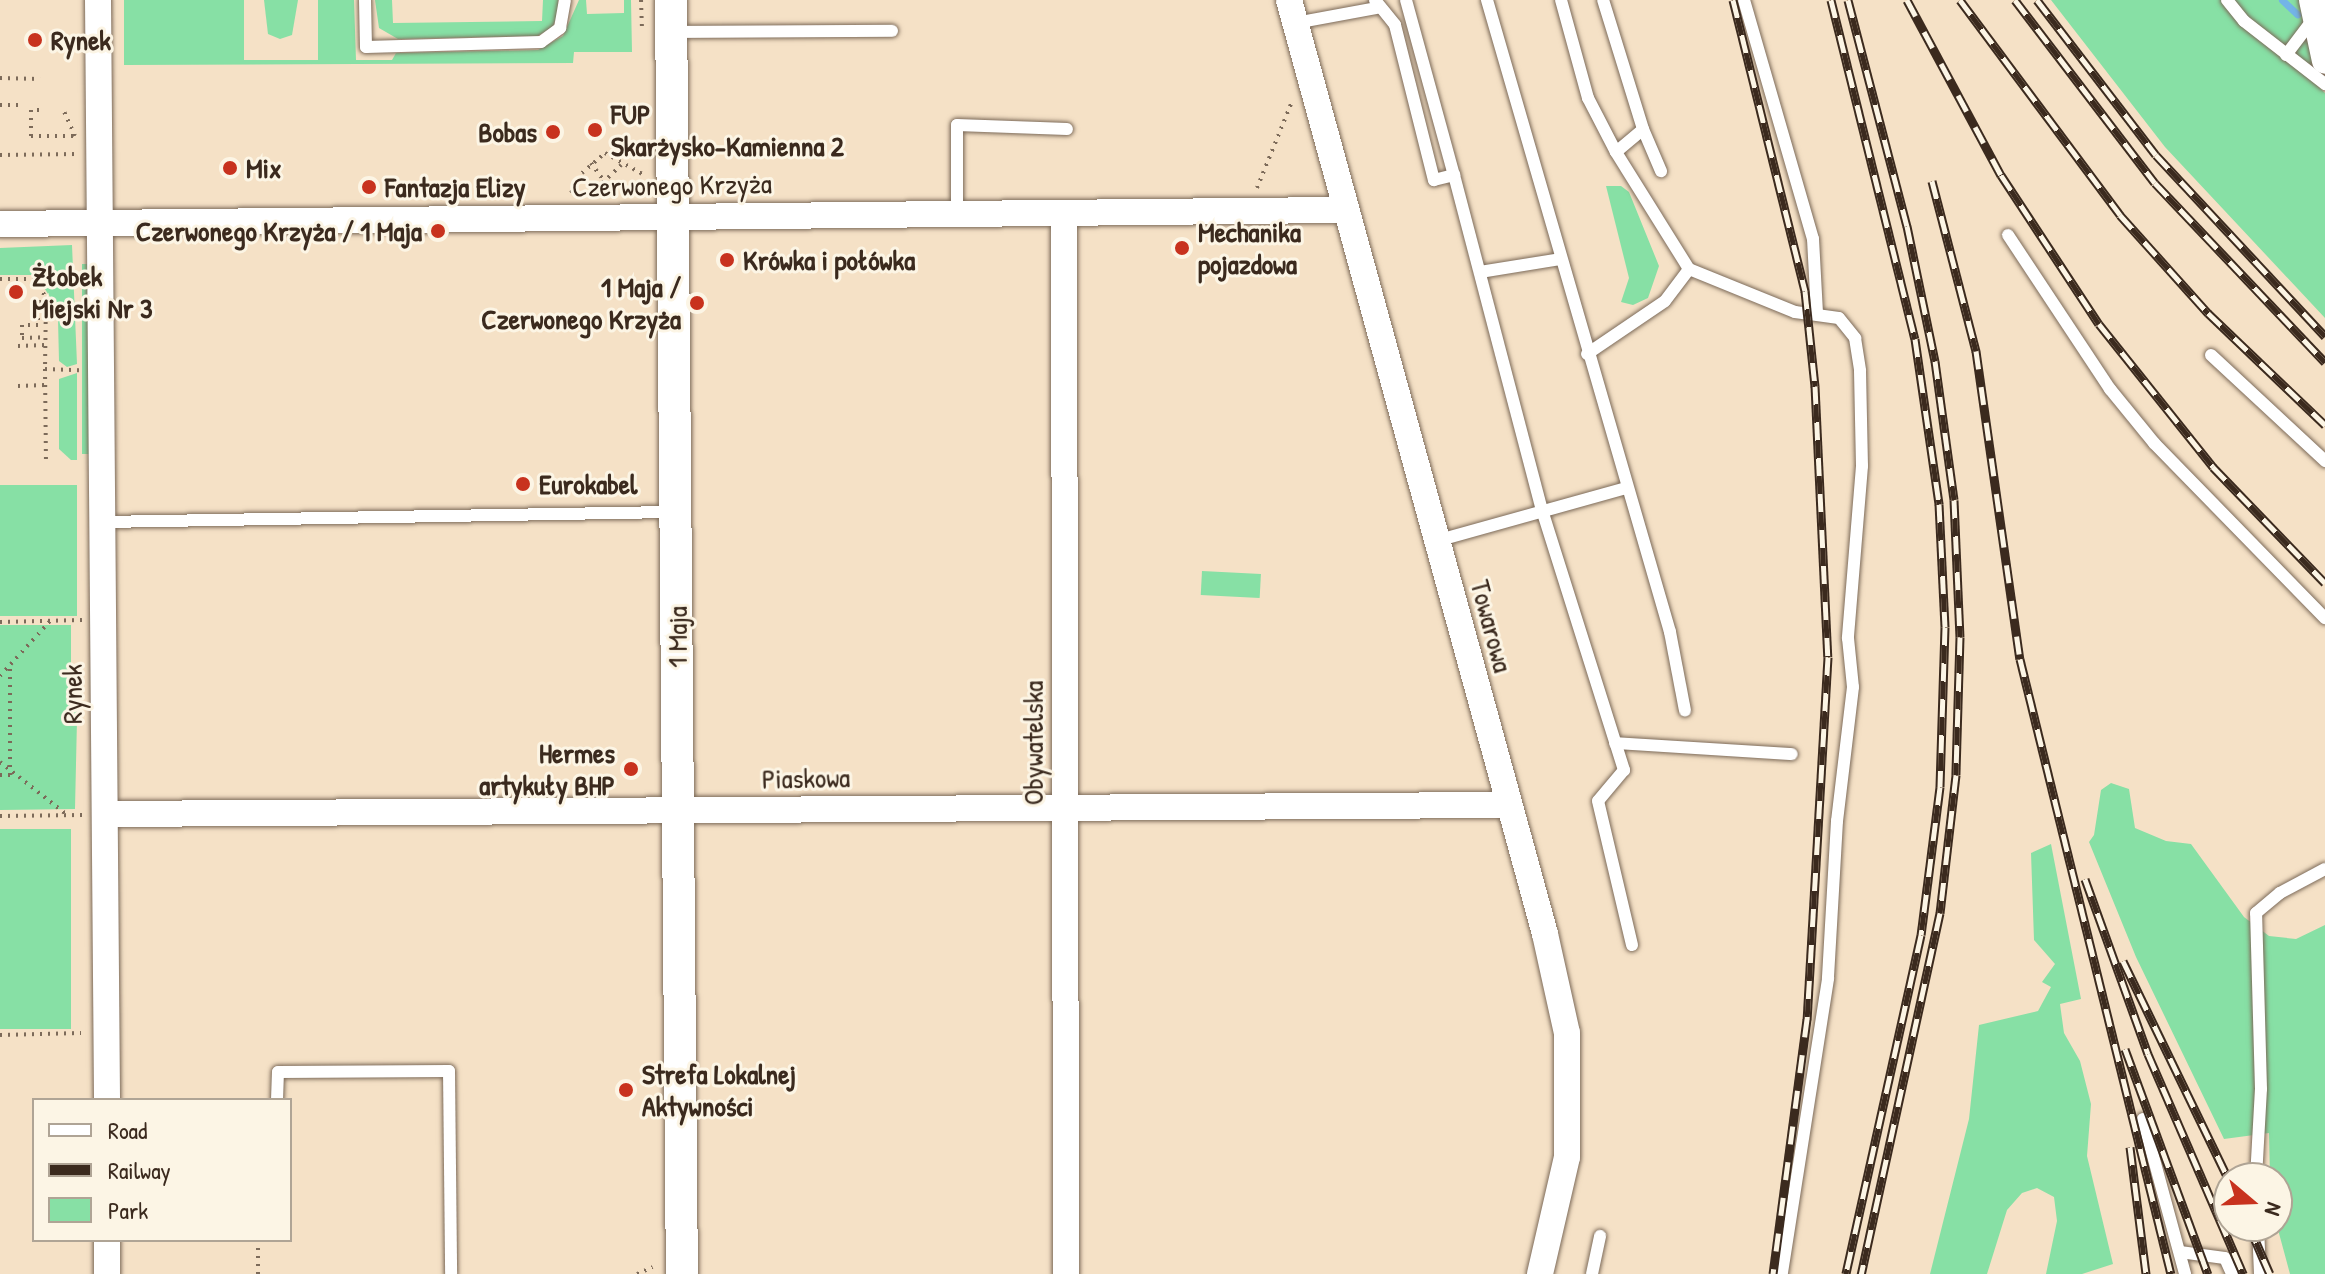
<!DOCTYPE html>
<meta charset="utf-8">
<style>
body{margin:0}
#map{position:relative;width:2325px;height:1274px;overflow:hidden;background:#f5e1c6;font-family:"Patrick Hand",sans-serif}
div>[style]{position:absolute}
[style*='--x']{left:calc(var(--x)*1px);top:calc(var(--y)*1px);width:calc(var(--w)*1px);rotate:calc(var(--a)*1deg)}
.green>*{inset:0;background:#87e0a5;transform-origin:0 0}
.stream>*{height:7px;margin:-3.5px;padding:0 3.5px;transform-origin:3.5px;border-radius:3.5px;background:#73b4e7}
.path>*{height:4px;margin-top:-2px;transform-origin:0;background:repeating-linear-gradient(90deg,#7c6a59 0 2px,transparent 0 8px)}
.roads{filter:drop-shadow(0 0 2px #7c6a59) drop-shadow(0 0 2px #7c6a59)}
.service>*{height:12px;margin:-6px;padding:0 6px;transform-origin:6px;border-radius:6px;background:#fff}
.minor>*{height:26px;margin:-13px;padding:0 13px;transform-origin:13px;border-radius:13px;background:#fff}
.tertiary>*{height:32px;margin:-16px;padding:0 16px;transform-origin:16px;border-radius:16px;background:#fff}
.rail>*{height:9px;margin-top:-4.5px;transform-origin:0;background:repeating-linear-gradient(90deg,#fcf5e5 0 18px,#3b2a1e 0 36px);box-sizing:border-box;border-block:2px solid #3b2a1e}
.dots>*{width:22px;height:22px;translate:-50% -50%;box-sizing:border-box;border:4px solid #fcf5e5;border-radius:50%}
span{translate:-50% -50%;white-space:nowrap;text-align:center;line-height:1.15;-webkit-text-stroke:6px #fcf5e5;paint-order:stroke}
.poi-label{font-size:28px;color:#3b2a1e;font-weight:700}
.left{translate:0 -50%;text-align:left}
.right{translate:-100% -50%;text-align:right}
.street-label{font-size:28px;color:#3b2a1e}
.legend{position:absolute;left:32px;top:1098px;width:260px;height:144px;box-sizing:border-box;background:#fcf5e5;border:2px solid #afa495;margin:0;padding:10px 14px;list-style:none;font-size:24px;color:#3b2a1e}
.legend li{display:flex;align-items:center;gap:16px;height:40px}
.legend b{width:40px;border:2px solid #afa495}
.north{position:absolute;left:2213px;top:1162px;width:80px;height:80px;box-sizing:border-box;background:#fcf5e5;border:2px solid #afa495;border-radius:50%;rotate:109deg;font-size:22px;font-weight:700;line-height:32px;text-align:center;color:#3b2a1e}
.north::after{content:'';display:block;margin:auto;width:28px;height:36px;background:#c8321e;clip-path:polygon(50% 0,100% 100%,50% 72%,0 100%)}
</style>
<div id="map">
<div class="green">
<i style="clip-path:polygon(124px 0,244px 0,244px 60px,318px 60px,318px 0,354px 0,356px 60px,392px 60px,396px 53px,538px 50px,563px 36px,579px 0,586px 0,587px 14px,624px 13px,624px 0,631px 0,632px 52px,574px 52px,573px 63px,124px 65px)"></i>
<i style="clip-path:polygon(264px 0,298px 0,292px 35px,280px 39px,268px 34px)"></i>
<i style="clip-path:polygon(375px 0,392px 0,393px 23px,542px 21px,543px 0,558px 0,558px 14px,552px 28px,537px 36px,398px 39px,379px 28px)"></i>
<i style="clip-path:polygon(2051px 0,2303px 0,2317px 85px,2325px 93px,2325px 318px,2165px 147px)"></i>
<i style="clip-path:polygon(1606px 186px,1621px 186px,1629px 192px,1659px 266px,1648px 298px,1633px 305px,1621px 302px,1629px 278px)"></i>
<i style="clip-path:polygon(72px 245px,77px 364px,67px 367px,59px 361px,58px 320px,49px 319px,50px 297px,36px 275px,0 275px,0 248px)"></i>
<i style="left:82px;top:264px;width:8px;height:190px"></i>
<i style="clip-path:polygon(77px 373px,77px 460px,71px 460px,59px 449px,59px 379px)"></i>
<i style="left:0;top:485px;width:77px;height:131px"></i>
<i style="left:1202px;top:571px;width:59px;height:24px;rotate:3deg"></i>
<i style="clip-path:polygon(0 625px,71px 625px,71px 675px,78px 675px,75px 809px,0 810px)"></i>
<i style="clip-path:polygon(2111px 783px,2129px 789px,2135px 828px,2166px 841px,2191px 844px,2244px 917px,2269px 936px,2296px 939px,2325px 925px,2325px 1274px,2290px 1274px,2277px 1226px,2277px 1178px,2270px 1178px,2269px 1133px,2224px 1139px,2136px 957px,2089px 842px,2094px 835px,2101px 790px)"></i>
<i style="left:0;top:829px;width:71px;height:200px"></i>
<i style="clip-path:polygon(2051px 844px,2081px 999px,2060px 1004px,2064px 1033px,2080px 1061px,2091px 1104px,2087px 1156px,2113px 1264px,2082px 1274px,2046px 1274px,2057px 1221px,2054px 1197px,2037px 1188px,2022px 1193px,2007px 1210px,1987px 1274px,1930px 1274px,1969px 1119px,1979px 1025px,2038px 1011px,2051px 987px,2042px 982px,2055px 964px,2034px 940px,2031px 853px)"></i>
</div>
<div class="stream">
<i style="--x:2282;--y:0;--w:21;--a:43"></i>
</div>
<div class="path">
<i style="--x:641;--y:0;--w:26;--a:88"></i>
<i style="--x:0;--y:78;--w:40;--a:1.4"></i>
<i style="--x:0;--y:105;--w:20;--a:0"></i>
<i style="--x:39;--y:110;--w:8;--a:180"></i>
<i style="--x:31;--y:110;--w:26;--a:90"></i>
<i style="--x:31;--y:136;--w:44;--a:0"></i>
<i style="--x:75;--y:136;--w:27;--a:-114"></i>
<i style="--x:0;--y:155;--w:77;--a:-0.7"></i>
<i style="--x:591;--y:163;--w:37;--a:54"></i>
<i style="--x:1257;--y:188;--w:91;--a:-68"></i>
<i style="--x:571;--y:193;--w:23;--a:-61"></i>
<i style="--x:582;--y:173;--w:30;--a:-41"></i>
<i style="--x:605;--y:153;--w:45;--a:29.4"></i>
<i style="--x:591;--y:194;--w:42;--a:-44"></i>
<i style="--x:0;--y:279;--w:35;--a:0"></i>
<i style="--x:35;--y:279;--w:22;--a:60"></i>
<i style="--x:46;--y:298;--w:71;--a:90.8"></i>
<i style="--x:45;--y:369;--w:34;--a:2"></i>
<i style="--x:31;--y:302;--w:15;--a:0"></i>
<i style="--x:38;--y:302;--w:23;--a:90"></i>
<i style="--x:38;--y:325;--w:16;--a:180"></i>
<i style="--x:22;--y:325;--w:13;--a:90"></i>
<i style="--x:22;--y:338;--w:23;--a:-2"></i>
<i style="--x:18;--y:346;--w:27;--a:-2"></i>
<i style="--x:45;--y:369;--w:95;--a:89.4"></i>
<i style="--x:18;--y:386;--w:27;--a:-2"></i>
<i style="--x:0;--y:622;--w:82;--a:-1.4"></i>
<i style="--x:0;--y:676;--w:74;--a:-47.7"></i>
<i style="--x:0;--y:762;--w:85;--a:38.3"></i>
<i style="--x:0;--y:775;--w:10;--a:0"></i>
<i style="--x:10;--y:775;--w:109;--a:-90"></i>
<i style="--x:0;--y:816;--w:82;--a:-0.7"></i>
<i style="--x:0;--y:1035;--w:81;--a:-1.4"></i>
<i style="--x:258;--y:1274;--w:34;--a:-90"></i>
<i style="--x:637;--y:1274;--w:17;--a:-24"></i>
</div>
<div class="roads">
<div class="service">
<i style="--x:365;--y:0;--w:47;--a:88.8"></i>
<i style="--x:366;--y:47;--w:175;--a:-1.6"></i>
<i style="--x:541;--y:42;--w:24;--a:-36"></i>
<i style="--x:560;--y:28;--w:28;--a:-80"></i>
<i style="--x:1375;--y:0;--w:32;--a:51"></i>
<i style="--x:1395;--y:25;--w:160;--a:75.9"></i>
<i style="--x:1434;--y:180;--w:21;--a:-14"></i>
<i style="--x:1454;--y:175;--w:346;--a:75.3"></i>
<i style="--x:1542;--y:510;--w:273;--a:72.5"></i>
<i style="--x:1624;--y:770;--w:40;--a:130"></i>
<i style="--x:1598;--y:801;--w:148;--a:76.7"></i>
<i style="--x:1406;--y:0;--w:181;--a:74.7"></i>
<i style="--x:1487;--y:0;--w:658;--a:73.85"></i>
<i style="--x:1670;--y:632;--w:80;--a:79.2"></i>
<i style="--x:1561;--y:0;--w:102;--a:74.6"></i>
<i style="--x:1588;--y:98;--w:61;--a:62.6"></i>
<i style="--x:1616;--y:152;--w:35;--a:-40"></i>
<i style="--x:1643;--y:129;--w:135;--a:-107.2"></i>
<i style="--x:1744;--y:0;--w:249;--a:73.9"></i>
<i style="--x:1813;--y:239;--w:73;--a:86.9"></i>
<i style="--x:2227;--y:0;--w:27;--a:51"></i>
<i style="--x:2244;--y:21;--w:103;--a:37.9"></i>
<i style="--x:1295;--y:23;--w:83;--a:-10.4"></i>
<i style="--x:671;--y:32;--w:221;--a:-0.3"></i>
<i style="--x:2286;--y:55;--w:46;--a:-52.9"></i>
<i style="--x:1643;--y:129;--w:46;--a:66.8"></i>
<i style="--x:957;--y:213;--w:88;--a:-90"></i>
<i style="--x:957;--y:125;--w:110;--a:2.1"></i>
<i style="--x:2008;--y:235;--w:185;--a:56.5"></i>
<i style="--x:2110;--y:389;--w:70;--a:50.8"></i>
<i style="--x:2154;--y:443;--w:245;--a:45.7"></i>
<i style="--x:1689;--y:269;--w:114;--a:22.1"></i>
<i style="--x:1795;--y:312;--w:44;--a:7.8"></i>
<i style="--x:1839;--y:318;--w:26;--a:51"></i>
<i style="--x:1855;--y:338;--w:33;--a:81"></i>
<i style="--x:1860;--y:371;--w:95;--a:88.8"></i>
<i style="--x:1862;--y:466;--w:173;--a:94.7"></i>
<i style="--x:1848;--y:638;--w:49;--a:84.2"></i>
<i style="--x:1853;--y:687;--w:135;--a:96.8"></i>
<i style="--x:1837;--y:821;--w:158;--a:93.3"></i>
<i style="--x:1828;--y:979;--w:299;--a:98.9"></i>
<i style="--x:1480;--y:272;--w:81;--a:-9.2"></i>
<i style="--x:1587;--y:354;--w:94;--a:-34.2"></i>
<i style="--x:1665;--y:301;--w:40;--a:-53"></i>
<i style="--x:1689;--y:269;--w:138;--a:-122"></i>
<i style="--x:2211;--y:355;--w:156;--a:42.9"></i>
<i style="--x:103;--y:522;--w:569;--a:-1.01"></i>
<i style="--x:1436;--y:541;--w:197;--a:-15.6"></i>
<i style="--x:1615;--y:743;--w:177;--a:3.6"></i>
<i style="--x:277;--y:1100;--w:28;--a:-88"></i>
<i style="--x:278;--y:1072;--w:171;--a:-0.3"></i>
<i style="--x:449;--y:1071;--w:203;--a:89.4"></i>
<i style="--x:2143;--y:1119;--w:161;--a:74.8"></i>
<i style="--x:2256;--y:1178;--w:89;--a:-86.8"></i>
<i style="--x:2261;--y:1089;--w:176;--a:-91.6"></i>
<i style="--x:2256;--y:913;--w:31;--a:-40"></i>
<i style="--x:2280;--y:893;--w:51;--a:-28.1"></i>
<i style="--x:2258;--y:1226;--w:48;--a:87.6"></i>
<i style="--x:2180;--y:1252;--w:45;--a:7.6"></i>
<i style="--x:2225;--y:1258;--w:17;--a:66"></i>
<i style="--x:1592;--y:1274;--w:39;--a:-78"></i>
</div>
<div class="minor">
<i style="--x:98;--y:0;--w:1100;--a:89.53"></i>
<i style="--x:1289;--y:0;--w:968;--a:74.67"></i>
<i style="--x:1545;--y:934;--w:101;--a:77.5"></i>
<i style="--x:1567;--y:1033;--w:124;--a:90"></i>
<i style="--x:1567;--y:1157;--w:120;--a:103"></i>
<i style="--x:2312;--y:0;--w:62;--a:78"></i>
<i style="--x:1064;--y:213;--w:1061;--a:89.89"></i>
<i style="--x:0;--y:224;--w:1344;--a:-0.6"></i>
<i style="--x:105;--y:814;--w:1403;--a:-0.37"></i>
<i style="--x:107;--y:1240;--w:34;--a:90"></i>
</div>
<div class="tertiary">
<i style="--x:671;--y:0;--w:1274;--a:89.51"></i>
</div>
</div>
<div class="rail">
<i style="--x:1733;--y:0;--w:300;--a:76.1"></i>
<i style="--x:1805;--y:291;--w:96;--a:84"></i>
<i style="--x:1815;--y:386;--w:271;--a:87.3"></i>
<i style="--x:1828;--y:657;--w:363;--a:93.3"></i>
<i style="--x:1807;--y:1019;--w:257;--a:97.6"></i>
<i style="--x:1831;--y:0;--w:349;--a:76.1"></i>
<i style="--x:1915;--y:339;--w:167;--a:81.7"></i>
<i style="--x:1939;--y:504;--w:123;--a:87.2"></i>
<i style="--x:1945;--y:627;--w:160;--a:91.8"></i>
<i style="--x:1940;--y:787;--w:149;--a:97.3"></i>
<i style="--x:1921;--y:935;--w:347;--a:102.5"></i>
<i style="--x:1848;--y:0;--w:234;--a:75.4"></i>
<i style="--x:1907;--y:226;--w:138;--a:78.3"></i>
<i style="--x:1935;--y:361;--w:140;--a:82.2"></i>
<i style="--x:1954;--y:500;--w:137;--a:87.5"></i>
<i style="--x:1960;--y:637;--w:138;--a:91.7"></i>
<i style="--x:1956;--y:775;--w:139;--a:96.6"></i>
<i style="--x:1940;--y:913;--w:370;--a:102.3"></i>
<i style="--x:1907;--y:0;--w:199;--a:61.8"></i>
<i style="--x:2001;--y:175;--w:178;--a:56.7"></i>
<i style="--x:2099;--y:324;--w:183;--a:51.4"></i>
<i style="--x:2213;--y:467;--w:161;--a:46"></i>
<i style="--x:1960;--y:0;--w:268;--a:53.3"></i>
<i style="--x:2120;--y:215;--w:132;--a:48.1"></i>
<i style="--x:2208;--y:313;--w:162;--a:43.7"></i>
<i style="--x:2015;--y:0;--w:230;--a:52.6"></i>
<i style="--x:2155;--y:183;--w:247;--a:46.5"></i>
<i style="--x:2037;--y:0;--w:195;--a:52.5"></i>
<i style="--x:2156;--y:155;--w:248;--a:47"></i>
<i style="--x:1932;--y:181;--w:176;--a:75.5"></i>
<i style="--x:1976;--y:351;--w:311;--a:81.9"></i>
<i style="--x:2020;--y:659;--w:633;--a:76.21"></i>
<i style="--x:2085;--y:879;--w:186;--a:70.2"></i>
<i style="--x:2148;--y:1054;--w:240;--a:66.6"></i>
<i style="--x:2123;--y:961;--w:243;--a:64.2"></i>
<i style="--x:2125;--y:1049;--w:240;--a:69.8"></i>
<i style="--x:2130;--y:1147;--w:128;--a:82.8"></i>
<i style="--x:2249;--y:1226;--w:52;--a:66.4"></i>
</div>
<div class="dots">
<i style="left:35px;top:40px;background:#c8321e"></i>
<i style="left:595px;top:130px;background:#c8321e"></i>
<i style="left:553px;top:132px;background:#c8321e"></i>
<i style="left:230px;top:168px;background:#c8321e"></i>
<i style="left:369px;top:187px;background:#c8321e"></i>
<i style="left:438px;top:231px;background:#c8321e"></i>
<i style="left:1182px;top:248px;background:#c8321e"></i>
<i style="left:727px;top:260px;background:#c8321e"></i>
<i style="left:16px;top:292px;background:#c8321e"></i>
<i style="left:697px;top:303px;background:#c8321e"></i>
<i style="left:523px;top:484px;background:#c8321e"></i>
<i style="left:631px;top:769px;background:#c8321e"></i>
<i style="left:626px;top:1090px;background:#c8321e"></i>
</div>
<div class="poi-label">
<span class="left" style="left:51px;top:40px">Rynek</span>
<span class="left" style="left:611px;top:130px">FUP<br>Skarżysko-Kamienna 2</span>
<span class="right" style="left:537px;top:132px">Bobas</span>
<span class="left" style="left:246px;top:168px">Mix</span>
<span class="left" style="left:385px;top:187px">Fantazja Elizy</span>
<span class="right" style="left:422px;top:231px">Czerwonego Krzyża / 1 Maja</span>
<span class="left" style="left:1198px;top:248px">Mechanika<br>pojazdowa</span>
<span class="left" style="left:743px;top:260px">Krówka i połówka</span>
<span class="left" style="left:32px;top:292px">Żłobek<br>Miejski Nr 3</span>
<span class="right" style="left:681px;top:303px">1 Maja /<br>Czerwonego Krzyża</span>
<span class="left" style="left:539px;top:484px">Eurokabel</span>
<span class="right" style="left:615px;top:769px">Hermes<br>artykuły BHP</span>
<span class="left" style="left:642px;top:1090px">Strefa Lokalnej<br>Aktywności</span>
</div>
<div class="street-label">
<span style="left:672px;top:185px;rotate:-1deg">Czerwonego Krzyża</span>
<span style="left:1492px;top:626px;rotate:75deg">Towarowa</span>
<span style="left:677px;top:637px;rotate:-90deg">1 Maja</span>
<span style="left:72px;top:694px;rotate:-90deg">Rynek</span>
<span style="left:1033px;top:743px;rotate:-90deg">Obywatelska</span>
<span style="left:806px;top:778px;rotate:-1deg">Piaskowa</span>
</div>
<ul class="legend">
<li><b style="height:10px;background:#fff"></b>Road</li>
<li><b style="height:10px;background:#3b2a1e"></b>Railway</li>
<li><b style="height:22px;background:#87e0a5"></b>Park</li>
</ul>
<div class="north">N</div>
</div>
